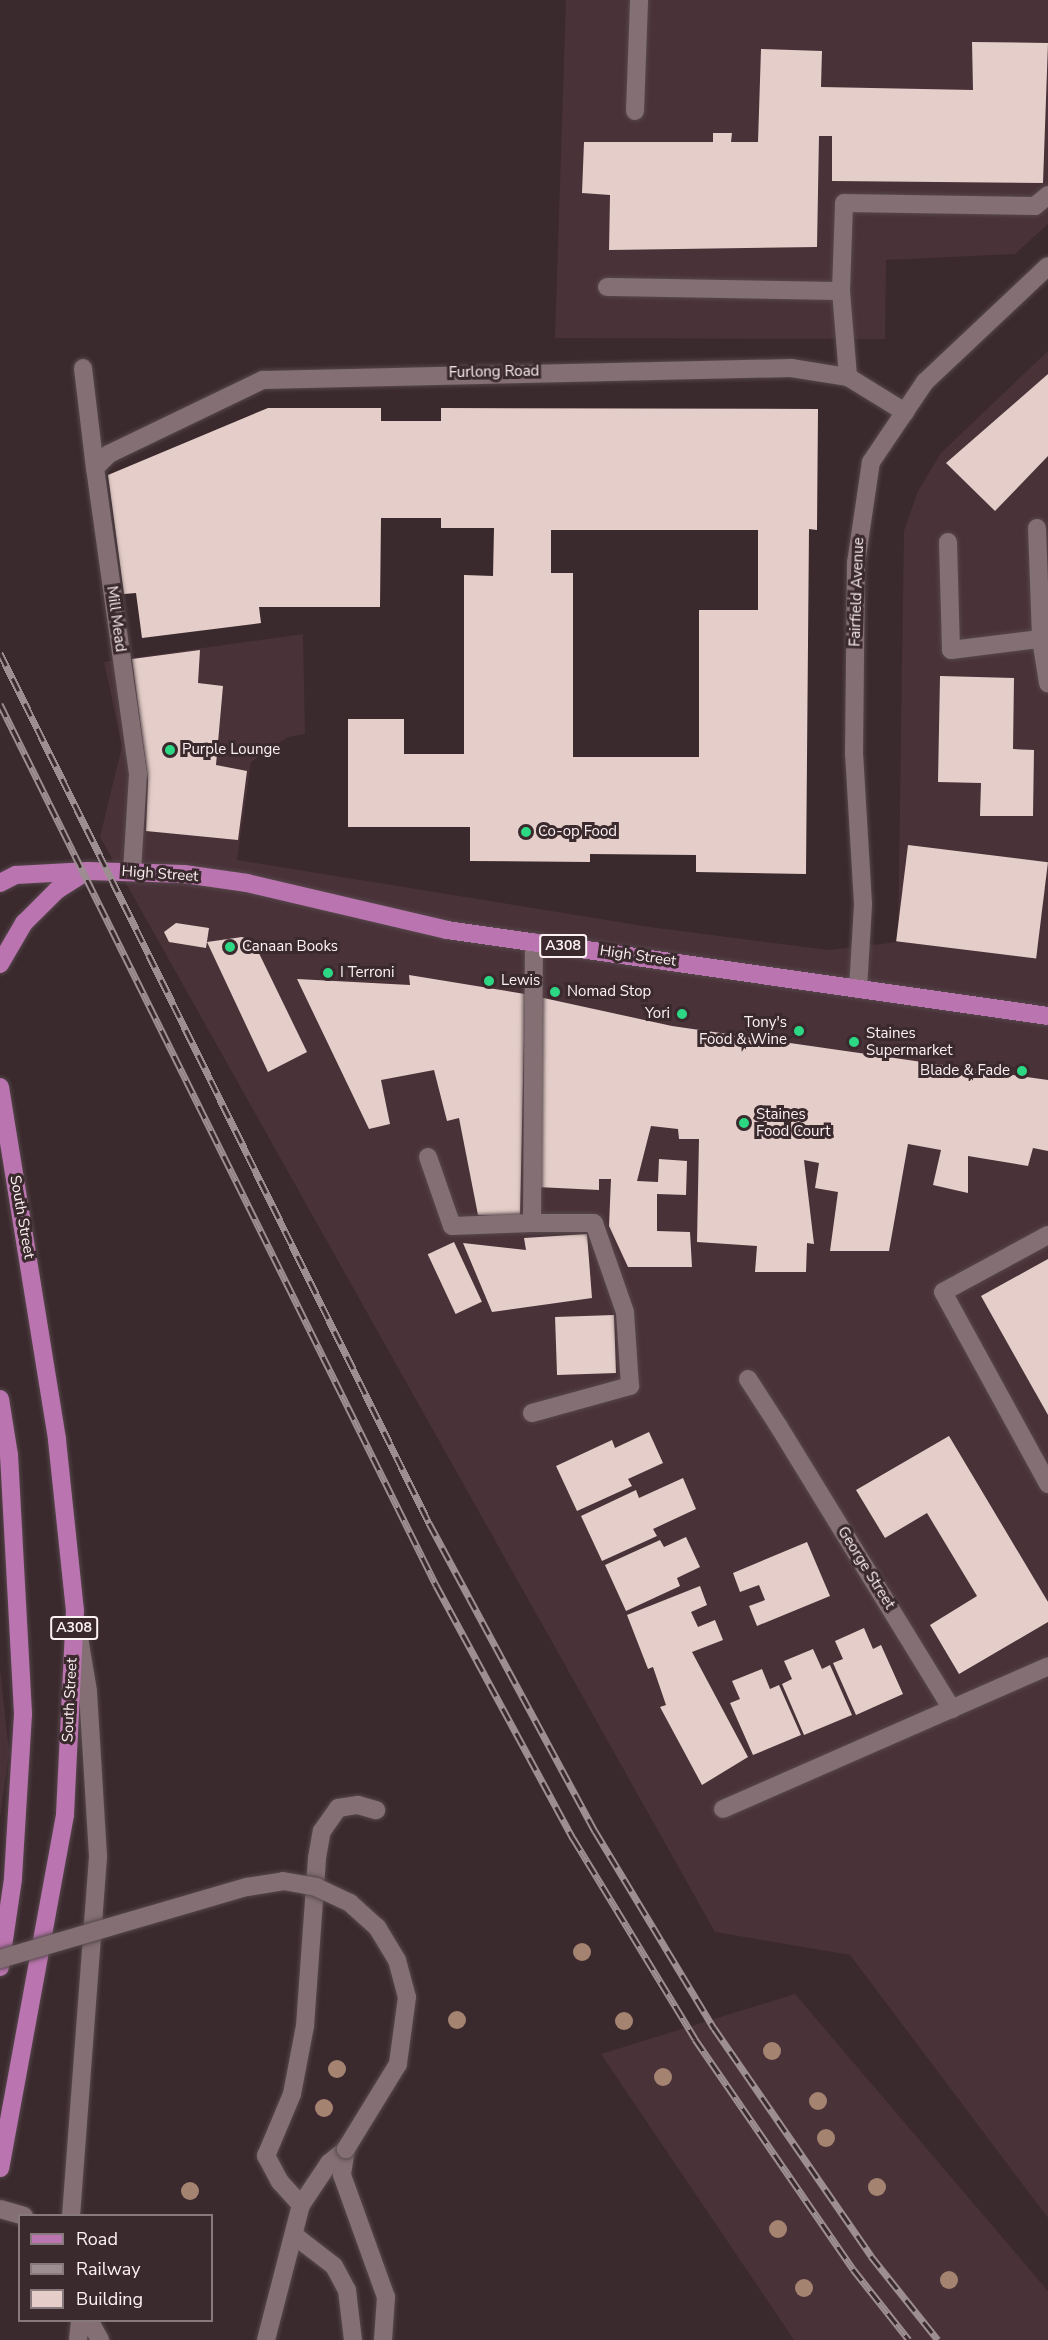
<!DOCTYPE html>
<style>
body{margin:0}
#map{position:relative;width:1048px;height:2340px;overflow:hidden;background:#3a292d;font-family:"Nunito Sans",sans-serif}
div>[style]{position:absolute}
[style*='--x']{left:calc(var(--x)*1px);top:calc(var(--y)*1px);width:calc(var(--w)*1px);rotate:calc(var(--a)*1deg)}
.built>*{inset:0;background:#4a3239}
.building>*{inset:0;background:#e5cec9;transform-origin:0 0}
.roads{filter:drop-shadow(0 0 2px #55474b) drop-shadow(0 0 2px #55474b)}
.service>*{height:18px;margin:-9px;padding:0 9px;transform-origin:9px;border-radius:9px;background:#836f74}
.minor>*{height:18px;margin:-9px;padding:0 9px;transform-origin:9px;border-radius:9px;background:#836f74}
.primary>*{height:18px;margin:-9px;padding:0 9px;transform-origin:9px;border-radius:9px;background:#ba74af}
.rail>*{height:7px;margin-top:-3.5px;transform-origin:0;background:repeating-linear-gradient(90deg,#3a292d 0 14px,#9c8e91 0 28px);box-sizing:border-box;border-block:2px solid #9c8e91}
.bridges{filter:drop-shadow(0 0 2px #55474b) drop-shadow(0 0 2px #55474b)}
.service-bridge>*{height:18px;margin:-9px;padding:0 9px;transform-origin:9px;border-radius:9px;background:#836f74}
.trees>*{width:18px;height:18px;margin:-9px;border-radius:50%;background:#a48471}
.dots>*{width:16px;height:16px;translate:-50% -50%;box-sizing:border-box;border:3px solid #3a292d;border-radius:50%}
span{translate:-50% -50%;white-space:nowrap;text-align:center;line-height:1.15;-webkit-text-stroke:6px #3a292d;paint-order:stroke}
.shield-label span{padding:2px 4px;background:#3a292d;border:2px solid;border-radius:4px;-webkit-text-stroke-width:0}
.shield-label{font-size:14px;color:#fcf1f3;font-weight:700}
.street-label{font-size:15px;color:#fcf1f3}
.poi-label{font-size:15px;color:#fcf1f3}
.left{translate:0 -50%;text-align:left}
.right{translate:-100% -50%;text-align:right}
.legend{position:absolute;left:18px;top:2214px;width:195px;height:108px;box-sizing:border-box;background:#3a292d;border:2px solid #88797c;margin:0;padding:8px 10px;list-style:none;font-size:18px;color:#fcf1f3}
.legend li{display:flex;align-items:center;gap:12px;height:30px}
.legend b{width:30px;border:2px solid #88797c}
</style>
<div id="map">
<div class="built">
<i style="clip-path:polygon(566px 0,1048px 0,1048px 224px,1015px 254px,886px 260px,885px 339px,555px 338px)"></i>
<i style="clip-path:polygon(1048px 351px,1048px 2218px,850px 1955px,715px 1932px,100px 837px,122px 746px,104px 662px,303px 634px,305px 734px,288px 737px,251px 762px,237px 860px,650px 927px,829px 950px,898px 942px,904px 531px,918px 491px,941px 453px)"></i>
<i style="clip-path:polygon(0 1669px,9px 1752px,0 1817px)"></i>
<i style="clip-path:polygon(795px 1994px,1048px 2291px,1048px 2340px,794px 2340px,601px 2054px)"></i>
</div>
<div class="building">
<i style="clip-path:polygon(972px 42px,1048px 43px,1043px 183px,832px 181px,832px 136px,819px 136px,817px 247px,609px 250px,610px 195px,582px 193px,584px 142px,713px 142px,713px 133px,732px 133px,731px 142px,758px 142px,761px 49px,822px 51px,821px 87px,973px 90px)"></i>
<i style="clip-path:polygon(1048px 374px,1048px 456px,995px 511px,946px 463px)"></i>
<i style="clip-path:polygon(evenodd,268px 408px,381px 408px,381px 421px,441px 421px,441px 408px,818px 409px,817px 530px,809px 529px,806px 874px,696px 872px,696px 855px,590px 854px,590px 862px,470px 861px,470px 827px,348px 827px,348px 719px,404px 719px,404px 754px,464px 754px,464px 575px,493px 576px,494px 528px,441px 528px,441px 518px,381px 518px,380px 607px,259px 607px,261px 623px,142px 638px,136px 593px,124px 594px,108px 475px,268px 408px,551px 530px,758px 530px,758px 610px,699px 610px,699px 757px,573px 757px,573px 573px,551px 573px,551px 530px)"></i>
<i style="clip-path:polygon(200px 650px,198px 683px,223px 686px,216px 765px,247px 771px,238px 840px,146px 831px,148px 780px,132px 659px)"></i>
<i style="clip-path:polygon(940px 676px,1014px 678px,1013px 749px,1034px 750px,1033px 816px,980px 816px,981px 783px,938px 782px)"></i>
<i style="left:908px;top:845px;width:141px;height:97px;rotate:7deg"></i>
<i style="clip-path:polygon(176px 923px,209px 928px,206px 948px,169px 942px,164px 932px)"></i>
<i style="clip-path:polygon(242px 937px,253px 941px,307px 1052px,268px 1072px,207px 942px)"></i>
<i style="clip-path:polygon(409px 975px,525px 994px,520px 1218px,478px 1215px,459px 1118px,447px 1121px,434px 1070px,381px 1080px,390px 1124px,369px 1129px,297px 979px,410px 985px)"></i>
<i style="clip-path:polygon(539px 997px,672px 1026px,1048px 1080px,1048px 1151px,1033px 1148px,1028px 1166px,968px 1156px,968px 1193px,933px 1185px,941px 1150px,908px 1144px,889px 1251px,830px 1251px,838px 1192px,815px 1188px,819px 1163px,804px 1160px,814px 1244px,807px 1243px,806px 1272px,755px 1272px,757px 1246px,697px 1242px,699px 1139px,679px 1139px,678px 1129px,651px 1126px,637px 1181px,658px 1182px,659px 1159px,687px 1161px,686px 1195px,657px 1194px,657px 1231px,690px 1232px,692px 1267px,628px 1267px,609px 1226px,611px 1179px,599px 1179px,599px 1190px,537px 1187px)"></i>
<i style="clip-path:polygon(587px 1234px,592px 1298px,492px 1312px,463px 1243px,526px 1250px,524px 1238px)"></i>
<i style="left:454px;top:1242px;width:66px;height:29px;rotate:65deg"></i>
<i style="clip-path:polygon(1048px 1259px,1048px 1415px,981px 1296px)"></i>
<i style="left:614px;top:1315px;width:58px;height:59px;rotate:88deg"></i>
<i style="clip-path:polygon(649px 1432px,663px 1463px,628px 1479px,632px 1486px,577px 1511px,556px 1466px,612px 1440px,615px 1448px)"></i>
<i style="clip-path:polygon(949px 1436px,1048px 1602px,1048px 1622px,959px 1674px,930px 1625px,977px 1596px,927px 1513px,885px 1538px,856px 1490px)"></i>
<i style="clip-path:polygon(683px 1478px,696px 1509px,653px 1529px,657px 1536px,602px 1561px,581px 1516px,636px 1490px,639px 1498px)"></i>
<i style="clip-path:polygon(686px 1537px,700px 1567px,677px 1578px,680px 1586px,626px 1611px,605px 1565px,660px 1540px,664px 1547px)"></i>
<i style="clip-path:polygon(807px 1542px,830px 1596px,757px 1626px,749px 1606px,765px 1600px,759px 1585px,740px 1592px,733px 1573px)"></i>
<i style="clip-path:polygon(700px 1586px,707px 1605px,691px 1612px,698px 1627px,715px 1620px,723px 1640px,692px 1652px,748px 1757px,702px 1785px,660px 1707px,666px 1705px,653px 1667px,648px 1669px,627px 1615px)"></i>
<i style="clip-path:polygon(864px 1628px,873px 1649px,881px 1645px,903px 1694px,856px 1715px,833px 1663px,843px 1659px,835px 1641px)"></i>
<i style="clip-path:polygon(813px 1649px,822px 1669px,830px 1665px,852px 1715px,804px 1735px,782px 1684px,792px 1679px,784px 1661px)"></i>
<i style="clip-path:polygon(762px 1669px,770px 1689px,779px 1685px,801px 1735px,753px 1755px,730px 1703px,740px 1699px,732px 1681px)"></i>
</div>
<div class="roads">
<div class="service">
<i style="--x:635;--y:111;--w:111;--a:-87.9"></i>
<i style="--x:607;--y:287;--w:234;--a:1"></i>
<i style="--x:841;--y:291;--w:86;--a:85.3"></i>
<i style="--x:841;--y:291;--w:88;--a:-88"></i>
<i style="--x:844;--y:203;--w:191;--a:0.9"></i>
<i style="--x:1035;--y:206;--w:17;--a:-40"></i>
<i style="--x:83;--y:368;--w:101;--a:83.2"></i>
<i style="--x:1037;--y:528;--w:111;--a:87.9"></i>
<i style="--x:1041;--y:639;--w:45;--a:81"></i>
<i style="--x:948;--y:542;--w:108;--a:88.4"></i>
<i style="--x:951;--y:650;--w:98;--a:-7.1"></i>
<i style="--x:428;--y:1157;--w:73;--a:70.8"></i>
<i style="--x:452;--y:1226;--w:80;--a:-2.1"></i>
<i style="--x:1048;--y:1235;--w:119;--a:151.5"></i>
<i style="--x:943;--y:1292;--w:219;--a:61.3"></i>
<i style="--x:748;--y:1379;--w:57;--a:57.1"></i>
<i style="--x:532;--y:1413;--w:102;--a:-15.4"></i>
<i style="--x:630;--y:1386;--w:74;--a:-93.9"></i>
<i style="--x:625;--y:1312;--w:94;--a:-109.2"></i>
<i style="--x:594;--y:1223;--w:62;--a:180"></i>
<i style="--x:532;--y:1223;--w:281;--a:-89.6"></i>
<i style="--x:346;--y:2149;--w:26;--a:99"></i>
<i style="--x:342;--y:2175;--w:130;--a:70.2"></i>
<i style="--x:386;--y:2297;--w:43;--a:94"></i>
<i style="--x:301;--y:2205;--w:31;--a:-132"></i>
<i style="--x:280;--y:2182;--w:30;--a:-118"></i>
<i style="--x:266;--y:2156;--w:67;--a:-67.2"></i>
<i style="--x:292;--y:2094;--w:69;--a:-79.2"></i>
<i style="--x:305;--y:2026;--w:168;--a:-85.9"></i>
<i style="--x:317;--y:1858;--w:27;--a:-80"></i>
<i style="--x:322;--y:1831;--w:28;--a:-55"></i>
<i style="--x:338;--y:1808;--w:20;--a:-9"></i>
<i style="--x:358;--y:1805;--w:19;--a:16"></i>
<i style="--x:0;--y:2209;--w:25;--a:16"></i>
<i style="--x:71;--y:2216;--w:361;--a:-85.7"></i>
<i style="--x:98;--y:1856;--w:165;--a:-93.5"></i>
<i style="--x:88;--y:1691;--w:60;--a:-99.6"></i>
<i style="--x:295;--y:2236;--w:49;--a:37.6"></i>
<i style="--x:334;--y:2266;--w:27;--a:62"></i>
<i style="--x:347;--y:2290;--w:50;--a:83.2"></i>
<i style="--x:89;--y:2320;--w:23;--a:61"></i>
<i style="--x:78;--y:2340;--w:20;--a:-84"></i>
<i style="--x:266;--y:2340;--w:139;--a:-75.5"></i>
<i style="--x:301;--y:2205;--w:50;--a:-56.3"></i>
<i style="--x:329;--y:2163;--w:22;--a:-39"></i>
</div>
<div class="minor">
<i style="--x:132;--y:872;--w:98;--a:-86.5"></i>
<i style="--x:138;--y:774;--w:309;--a:-98"></i>
<i style="--x:95;--y:468;--w:20;--a:-45"></i>
<i style="--x:109;--y:454;--w:171;--a:-25.7"></i>
<i style="--x:263;--y:380;--w:528;--a:-1.3"></i>
<i style="--x:791;--y:368;--w:58;--a:9"></i>
<i style="--x:848;--y:377;--w:67;--a:31.6"></i>
<i style="--x:858;--y:989;--w:85;--a:-86.6"></i>
<i style="--x:863;--y:904;--w:150;--a:-93.4"></i>
<i style="--x:854;--y:754;--w:191;--a:-89.4"></i>
<i style="--x:856;--y:563;--w:102;--a:-81.6"></i>
<i style="--x:871;--y:462;--w:97;--a:-56"></i>
<i style="--x:925;--y:382;--w:169;--a:-43.3"></i>
<i style="--x:779;--y:1427;--w:331;--a:58.5"></i>
<i style="--x:723;--y:1809;--w:355;--a:-23.7"></i>
</div>
<div class="primary">
<i style="--x:0;--y:883;--w:18;--a:-27"></i>
<i style="--x:16;--y:875;--w:72;--a:-3.2"></i>
<i style="--x:88;--y:871;--w:96;--a:1.8"></i>
<i style="--x:184;--y:874;--w:64;--a:8.1"></i>
<i style="--x:247;--y:883;--w:205;--a:13.2"></i>
<i style="--x:447;--y:930;--w:607;--a:8.14"></i>
<i style="--x:0;--y:964;--w:48;--a:-59.7"></i>
<i style="--x:24;--y:923;--w:47;--a:-45"></i>
<i style="--x:57;--y:890;--w:34;--a:-32"></i>
<i style="--x:0;--y:1087;--w:358;--a:80.8"></i>
<i style="--x:57;--y:1440;--w:171;--a:84"></i>
<i style="--x:75;--y:1610;--w:205;--a:92.8"></i>
<i style="--x:65;--y:1815;--w:359;--a:100.4"></i>
<i style="--x:0;--y:1399;--w:57;--a:80.9"></i>
<i style="--x:9;--y:1455;--w:259;--a:86.9"></i>
<i style="--x:23;--y:1714;--w:165;--a:93.5"></i>
<i style="--x:13;--y:1879;--w:89;--a:98.4"></i>
</div>
</div>
<div class="rail">
<i style="--x:0;--y:653;--w:970;--a:63.75"></i>
<i style="--x:429;--y:1523;--w:350;--a:61.7"></i>
<i style="--x:595;--y:1831;--w:230;--a:58.9"></i>
<i style="--x:714;--y:2028;--w:277;--a:55.4"></i>
<i style="--x:871;--y:2256;--w:107;--a:51.4"></i>
<i style="--x:0;--y:704;--w:983;--a:63.67"></i>
<i style="--x:436;--y:1585;--w:288;--a:61.6"></i>
<i style="--x:573;--y:1838;--w:235;--a:58.7"></i>
<i style="--x:695;--y:2039;--w:279;--a:55.5"></i>
<i style="--x:853;--y:2269;--w:90;--a:51.7"></i>
</div>
<div class="bridges">
<div class="service-bridge">
<i style="--x:0;--y:1959;--w:257;--a:-16.3"></i>
<i style="--x:247;--y:1887;--w:36;--a:-9"></i>
<i style="--x:283;--y:1881;--w:34;--a:10"></i>
<i style="--x:316;--y:1887;--w:38;--a:25"></i>
<i style="--x:350;--y:1903;--w:36;--a:42"></i>
<i style="--x:377;--y:1927;--w:39;--a:59"></i>
<i style="--x:397;--y:1960;--w:38;--a:75"></i>
<i style="--x:407;--y:1997;--w:68;--a:97.7"></i>
<i style="--x:398;--y:2064;--w:100;--a:121.5"></i>
</div>
</div>
<div class="trees">
<i style="left:582px;top:1952px"></i>
<i style="left:457px;top:2020px"></i>
<i style="left:624px;top:2021px"></i>
<i style="left:772px;top:2051px"></i>
<i style="left:337px;top:2069px"></i>
<i style="left:663px;top:2077px"></i>
<i style="left:818px;top:2101px"></i>
<i style="left:324px;top:2108px"></i>
<i style="left:826px;top:2138px"></i>
<i style="left:877px;top:2187px"></i>
<i style="left:190px;top:2191px"></i>
<i style="left:778px;top:2229px"></i>
<i style="left:949px;top:2280px"></i>
<i style="left:804px;top:2288px"></i>
</div>
<div class="dots">
<i style="left:170px;top:750px;background:#2dd884"></i>
<i style="left:526px;top:832px;background:#2dd884"></i>
<i style="left:230px;top:947px;background:#2dd884"></i>
<i style="left:328px;top:973px;background:#2dd884"></i>
<i style="left:489px;top:981px;background:#2dd884"></i>
<i style="left:555px;top:992px;background:#2dd884"></i>
<i style="left:682px;top:1014px;background:#2dd884"></i>
<i style="left:799px;top:1031px;background:#2dd884"></i>
<i style="left:854px;top:1042px;background:#2dd884"></i>
<i style="left:1022px;top:1071px;background:#2dd884"></i>
<i style="left:744px;top:1123px;background:#2dd884"></i>
</div>
<div class="shield-label">
<span style="left:563px;top:946px">A308</span>
<span style="left:74px;top:1628px">A308</span>
</div>
<div class="street-label">
<span style="left:494px;top:372px;rotate:-1deg">Furlong Road</span>
<span style="left:857px;top:592px;rotate:-88deg">Fairfield Avenue</span>
<span style="left:116px;top:619px;rotate:82deg">Mill Mead</span>
<span style="left:160px;top:874px;rotate:4deg">High Street</span>
<span style="left:638px;top:956px;rotate:8deg">High Street</span>
<span style="left:22px;top:1217px;rotate:80deg">South Street</span>
<span style="left:866px;top:1568px;rotate:58deg">George Street</span>
<span style="left:70px;top:1700px;rotate:-87deg">South Street</span>
</div>
<div class="poi-label">
<span class="left" style="left:182px;top:750px">Purple Lounge</span>
<span class="left" style="left:538px;top:832px">Co-op Food</span>
<span class="left" style="left:242px;top:947px">Canaan Books</span>
<span class="left" style="left:340px;top:973px">I Terroni</span>
<span class="left" style="left:501px;top:981px">Lewis</span>
<span class="left" style="left:567px;top:992px">Nomad Stop</span>
<span class="right" style="left:670px;top:1014px">Yori</span>
<span class="right" style="left:787px;top:1031px">Tony's<br>Food &amp; Wine</span>
<span class="left" style="left:866px;top:1042px">Staines<br>Supermarket</span>
<span class="right" style="left:1010px;top:1071px">Blade &amp; Fade</span>
<span class="left" style="left:756px;top:1123px">Staines<br>Food Court</span>
</div>
<ul class="legend">
<li><b style="height:8px;background:#ba74af"></b>Road</li>
<li><b style="height:8px;background:#9c8e91"></b>Railway</li>
<li><b style="height:16px;background:#e5cec9"></b>Building</li>
</ul>
</div>
